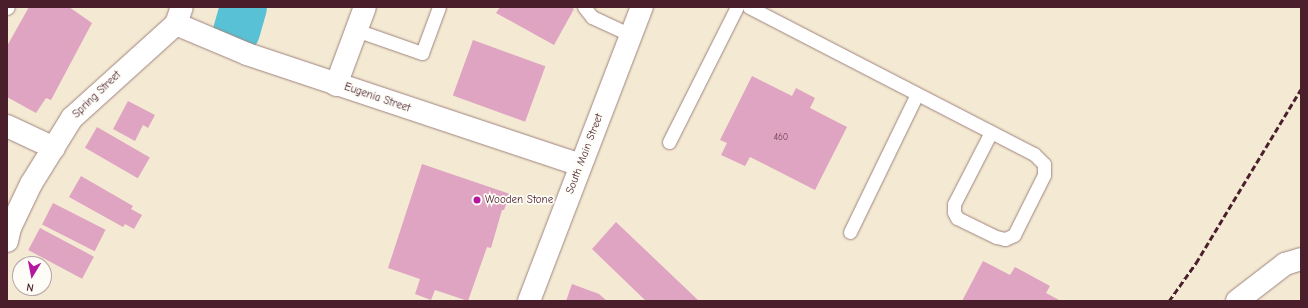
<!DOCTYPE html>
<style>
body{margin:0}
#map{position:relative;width:1308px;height:308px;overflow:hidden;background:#f4e9d3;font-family:"Comic Neue",sans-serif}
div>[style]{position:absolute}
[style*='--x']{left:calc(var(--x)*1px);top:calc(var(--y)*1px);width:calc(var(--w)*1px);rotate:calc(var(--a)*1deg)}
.river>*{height:47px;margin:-23.5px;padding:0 23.5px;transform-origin:23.5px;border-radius:23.5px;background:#59c1d5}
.building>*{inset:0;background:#dfa4c1;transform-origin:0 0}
.roads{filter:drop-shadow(0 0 1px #9f847f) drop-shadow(0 0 1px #9f847f)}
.lane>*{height:13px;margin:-6.5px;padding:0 6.5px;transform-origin:6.5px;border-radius:6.5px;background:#fff}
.street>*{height:22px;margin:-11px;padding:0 11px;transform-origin:11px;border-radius:11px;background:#fff}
.primary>*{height:22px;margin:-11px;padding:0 11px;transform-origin:11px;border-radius:11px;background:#fff}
.rail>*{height:3px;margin-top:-1.5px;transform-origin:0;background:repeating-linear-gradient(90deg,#4a1f2b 0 6px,transparent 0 9px)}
.dots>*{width:11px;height:11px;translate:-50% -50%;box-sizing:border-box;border:2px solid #fdfcf7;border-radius:50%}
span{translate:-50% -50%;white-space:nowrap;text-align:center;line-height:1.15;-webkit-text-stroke:3.5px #fdfcf7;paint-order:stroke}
.number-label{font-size:9px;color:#6f4050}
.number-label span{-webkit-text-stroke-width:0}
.street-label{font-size:11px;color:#4a1f2b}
.poi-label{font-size:11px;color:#4a1f2b}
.left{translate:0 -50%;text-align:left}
.frame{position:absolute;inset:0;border:8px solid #4a1f2b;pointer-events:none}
.north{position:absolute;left:12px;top:256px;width:40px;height:40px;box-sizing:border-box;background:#fdfcf7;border:1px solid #b5a4a5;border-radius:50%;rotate:190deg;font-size:11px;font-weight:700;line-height:16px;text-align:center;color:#4a1f2b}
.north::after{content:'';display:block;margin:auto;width:14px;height:18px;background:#b5179e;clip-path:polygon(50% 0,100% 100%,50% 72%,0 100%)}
</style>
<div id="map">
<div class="river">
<i style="--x:236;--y:31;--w:25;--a:-74"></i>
</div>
<div class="building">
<i style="clip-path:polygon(29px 7px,69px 7px,92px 23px,51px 100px,46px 98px,36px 113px,7px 97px,7px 46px)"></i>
<i style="clip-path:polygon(500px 7px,571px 7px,574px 9px,554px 45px,496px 13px)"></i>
<i style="left:473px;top:40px;width:77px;height:59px;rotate:20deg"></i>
<i style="clip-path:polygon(752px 76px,792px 96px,796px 88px,815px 98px,810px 108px,847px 127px,815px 190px,750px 157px,745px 166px,721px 155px,727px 143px,720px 140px)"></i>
<i style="clip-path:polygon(128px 101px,155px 115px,148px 128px,143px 125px,135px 141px,113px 129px)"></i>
<i style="left:97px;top:127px;width:61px;height:24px;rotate:30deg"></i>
<i style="clip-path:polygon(422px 164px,510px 194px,504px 210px,502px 210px,491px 248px,487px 247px,468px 301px,435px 290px,431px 300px,415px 294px,420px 279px,388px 268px)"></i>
<i style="clip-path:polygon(81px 176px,133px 206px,131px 209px,142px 215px,134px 229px,125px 224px,123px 227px,69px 197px)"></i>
<i style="left:53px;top:203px;width:59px;height:24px;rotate:27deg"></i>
<i style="clip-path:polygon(616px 222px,699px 301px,646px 301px,592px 249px)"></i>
<i style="left:40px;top:228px;width:61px;height:25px;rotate:28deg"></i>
<i style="clip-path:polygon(983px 261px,1010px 275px,1015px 267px,1050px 286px,1046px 293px,1061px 301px,962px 301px)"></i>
<i style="clip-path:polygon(572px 284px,599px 294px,607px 301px,566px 301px)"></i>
</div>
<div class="roads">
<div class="lane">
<i style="--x:584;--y:7;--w:13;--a:51"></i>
<i style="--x:592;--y:17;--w:43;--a:24.8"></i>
<i style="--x:749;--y:7;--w:321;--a:27.3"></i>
<i style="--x:1034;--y:154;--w:14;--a:45"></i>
<i style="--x:1044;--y:164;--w:11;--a:90"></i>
<i style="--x:1044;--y:175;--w:67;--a:116.6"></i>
<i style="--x:1014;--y:235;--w:10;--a:156"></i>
<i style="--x:1005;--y:239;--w:9;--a:-167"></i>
<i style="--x:996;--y:237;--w:43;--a:-154"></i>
<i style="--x:957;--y:218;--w:7;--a:-117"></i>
<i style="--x:954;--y:212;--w:8;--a:-90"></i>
<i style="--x:954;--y:204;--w:81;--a:-62.8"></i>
<i style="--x:7;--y:8;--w:1;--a:-45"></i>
<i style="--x:356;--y:30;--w:70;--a:19.2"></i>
<i style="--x:422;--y:53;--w:49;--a:-69.7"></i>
<i style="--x:669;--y:142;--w:151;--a:-63.3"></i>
<i style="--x:850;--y:232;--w:153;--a:-64.1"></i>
</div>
<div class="street">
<i style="--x:176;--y:24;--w:77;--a:22.9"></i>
<i style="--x:247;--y:54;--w:351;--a:18.4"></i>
<i style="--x:336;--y:85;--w:83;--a:-69.6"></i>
<i style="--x:7;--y:126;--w:52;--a:25.1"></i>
<i style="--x:7;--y:241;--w:13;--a:-77"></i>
<i style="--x:10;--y:228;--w:49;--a:-64.5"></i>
<i style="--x:31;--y:184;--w:78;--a:-58.2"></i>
<i style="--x:72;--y:118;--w:140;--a:-42.1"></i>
<i style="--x:176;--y:24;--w:18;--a:-71"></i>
<i style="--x:1237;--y:301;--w:61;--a:-37.6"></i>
<i style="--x:1285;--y:264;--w:17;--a:-17"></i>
</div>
<div class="primary">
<i style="--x:529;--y:301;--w:315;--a:-69"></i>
</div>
</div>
<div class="rail">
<i style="--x:1169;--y:301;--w:47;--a:-54.6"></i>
<i style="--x:1196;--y:263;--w:203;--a:-58.9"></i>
</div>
<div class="dots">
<i style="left:477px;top:200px;background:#b5179e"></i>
</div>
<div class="number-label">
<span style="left:781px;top:137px">460</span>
</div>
<div class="street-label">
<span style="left:97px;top:95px;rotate:-44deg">Spring Street</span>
<span style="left:377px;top:98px;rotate:19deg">Eugenia Street</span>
<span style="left:585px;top:154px;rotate:-69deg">South Main Street</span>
</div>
<div class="poi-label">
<span class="left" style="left:485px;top:200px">Wooden Stone</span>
</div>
<div class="frame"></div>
<div class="north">N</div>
</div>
